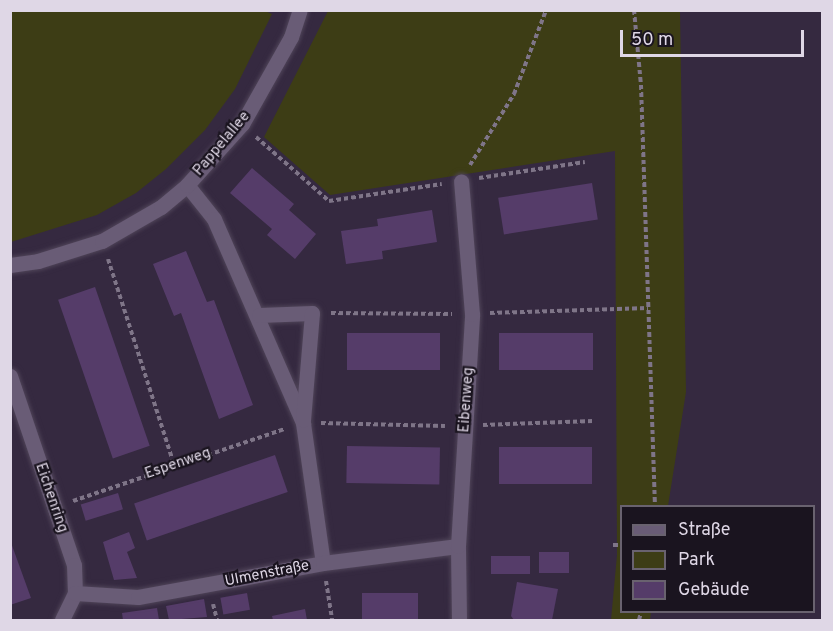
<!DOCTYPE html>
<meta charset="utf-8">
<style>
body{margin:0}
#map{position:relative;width:833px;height:631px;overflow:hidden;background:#352940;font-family:Overpass,sans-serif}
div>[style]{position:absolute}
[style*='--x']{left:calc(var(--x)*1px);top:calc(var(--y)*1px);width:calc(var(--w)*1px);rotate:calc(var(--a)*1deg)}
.green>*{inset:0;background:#3d3d15}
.building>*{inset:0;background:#553c69;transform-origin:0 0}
.path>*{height:4px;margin-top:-2px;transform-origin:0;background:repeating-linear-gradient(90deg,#7f7588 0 4.5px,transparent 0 7.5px)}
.roads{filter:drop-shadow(0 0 2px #4f4458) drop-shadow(0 0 2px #4f4458)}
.minor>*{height:15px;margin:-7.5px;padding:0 7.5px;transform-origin:7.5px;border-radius:7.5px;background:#695c76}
span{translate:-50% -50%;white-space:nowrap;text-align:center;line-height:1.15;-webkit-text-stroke:4.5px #1a141f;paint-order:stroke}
.street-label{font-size:15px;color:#dfd7e6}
.frame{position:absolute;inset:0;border:12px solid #dfd7e6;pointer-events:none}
.legend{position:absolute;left:620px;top:505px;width:195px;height:108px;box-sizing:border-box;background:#1a141f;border:2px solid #69626f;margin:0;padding:8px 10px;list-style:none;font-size:18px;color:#dfd7e6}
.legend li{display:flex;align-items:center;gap:12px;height:30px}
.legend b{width:30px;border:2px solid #69626f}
.scale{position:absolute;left:620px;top:30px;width:184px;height:27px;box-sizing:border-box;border:3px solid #dfd7e6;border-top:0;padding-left:8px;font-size:18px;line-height:21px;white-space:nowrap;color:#dfd7e6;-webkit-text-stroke:4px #1a141f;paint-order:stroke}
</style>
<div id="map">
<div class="green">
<i style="clip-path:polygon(265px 11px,272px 14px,235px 89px,205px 130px,166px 169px,136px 193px,97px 215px,11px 242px,11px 11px)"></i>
<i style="clip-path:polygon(328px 11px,680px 11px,686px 392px,668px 506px,622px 506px,622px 612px,651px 612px,650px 620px,611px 620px,617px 555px,615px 151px,330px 195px,264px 137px)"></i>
</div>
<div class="building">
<i style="clip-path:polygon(252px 168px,294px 204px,289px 210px,316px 234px,295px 259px,267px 235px,272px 229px,230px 193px)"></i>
<i style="left:592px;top:183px;width:37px;height:95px;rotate:81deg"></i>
<i style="clip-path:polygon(432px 210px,437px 242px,382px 251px,383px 259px,346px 264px,341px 231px,378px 226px,377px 219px)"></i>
<i style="clip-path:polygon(186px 251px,207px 302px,214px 300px,253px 405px,219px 419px,181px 313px,174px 316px,153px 264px)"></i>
<i style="left:95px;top:287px;width:168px;height:39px;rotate:71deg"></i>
<i style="left:347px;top:333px;width:93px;height:37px"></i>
<i style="left:499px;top:333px;width:94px;height:37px"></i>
<i style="left:347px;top:446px;width:93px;height:37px;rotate:1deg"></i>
<i style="left:499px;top:447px;width:93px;height:37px"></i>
<i style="left:275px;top:455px;width:39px;height:149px;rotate:71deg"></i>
<i style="left:118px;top:493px;width:17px;height:39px;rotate:73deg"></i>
<i style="clip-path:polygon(129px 532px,135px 548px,127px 552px,137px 578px,114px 580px,103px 542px)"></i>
<i style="clip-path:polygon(10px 540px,31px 598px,10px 605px)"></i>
<i style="left:569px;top:552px;width:21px;height:30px;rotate:90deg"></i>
<i style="left:491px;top:556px;width:39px;height:18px"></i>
<i style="clip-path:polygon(517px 582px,558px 589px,552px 620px,514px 620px,511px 616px)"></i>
<i style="left:247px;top:593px;width:17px;height:27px;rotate:80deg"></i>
<i style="left:362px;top:593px;width:56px;height:27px"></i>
<i style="clip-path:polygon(204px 599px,207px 617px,169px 620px,166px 606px)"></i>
<i style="clip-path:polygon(157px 608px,159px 620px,123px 620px,122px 613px)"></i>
<i style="clip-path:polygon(305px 609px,307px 620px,273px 620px,272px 616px)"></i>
</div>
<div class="path">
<i style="--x:634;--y:10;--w:75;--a:84.7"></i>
<i style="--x:641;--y:85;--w:421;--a:88.1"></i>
<i style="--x:256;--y:137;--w:97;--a:41.2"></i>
<i style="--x:329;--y:201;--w:114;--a:-8.6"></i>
<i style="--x:470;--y:165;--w:84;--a:-58.2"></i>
<i style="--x:514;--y:94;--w:90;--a:-69.1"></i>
<i style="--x:479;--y:178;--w:107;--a:-8.6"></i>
<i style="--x:108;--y:259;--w:215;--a:72.2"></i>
<i style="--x:331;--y:313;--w:121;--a:0.5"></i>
<i style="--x:490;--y:313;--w:158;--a:-1.8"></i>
<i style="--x:321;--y:423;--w:124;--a:1.4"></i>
<i style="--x:483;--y:425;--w:110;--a:-2.1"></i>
<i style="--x:73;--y:501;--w:223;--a:-18.8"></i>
<i style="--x:613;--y:545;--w:9;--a:0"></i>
<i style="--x:326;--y:581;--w:39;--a:81"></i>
<i style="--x:213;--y:604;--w:16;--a:76"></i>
<i style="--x:639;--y:620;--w:8;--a:-76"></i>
</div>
<div class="roads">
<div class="minor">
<i style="--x:187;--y:185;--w:43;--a:51.5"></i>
<i style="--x:214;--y:219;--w:223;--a:66.4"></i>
<i style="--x:303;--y:423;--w:141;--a:81.9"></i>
<i style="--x:10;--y:265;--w:28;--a:-8"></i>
<i style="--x:38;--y:261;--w:67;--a:-17.4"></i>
<i style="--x:102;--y:241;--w:68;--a:-30"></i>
<i style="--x:161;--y:207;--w:34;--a:-40"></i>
<i style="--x:187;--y:185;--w:82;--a:-48"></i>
<i style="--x:242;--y:124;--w:100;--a:-60.6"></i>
<i style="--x:291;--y:37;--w:28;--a:-72"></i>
<i style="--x:259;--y:315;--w:53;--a:-2.2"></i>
<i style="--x:312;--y:313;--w:107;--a:94.8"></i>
<i style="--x:10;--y:376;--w:200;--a:71.3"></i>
<i style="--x:74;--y:565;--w:28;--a:88"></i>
<i style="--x:75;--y:593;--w:30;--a:116"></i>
<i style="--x:75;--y:593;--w:63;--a:3.6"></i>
<i style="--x:138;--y:597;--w:188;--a:-10.4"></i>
<i style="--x:323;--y:563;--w:136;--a:-7.2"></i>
<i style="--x:459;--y:620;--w:74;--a:-90.8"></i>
<i style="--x:458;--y:546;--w:232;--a:-86.5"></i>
<i style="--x:472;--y:314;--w:133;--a:-94.7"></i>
</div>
</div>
<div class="street-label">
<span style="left:222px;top:144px;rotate:-50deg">Pappelallee</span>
<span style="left:467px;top:400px;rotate:-86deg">Eibenweg</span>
<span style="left:178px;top:464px;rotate:-19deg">Espenweg</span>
<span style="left:51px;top:498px;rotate:71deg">Eichenring</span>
<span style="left:267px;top:574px;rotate:-11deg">Ulmenstraße</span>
</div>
<div class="frame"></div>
<ul class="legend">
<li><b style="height:8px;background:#695c76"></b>Straße</li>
<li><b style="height:16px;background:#3d3d15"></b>Park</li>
<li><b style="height:16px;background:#553c69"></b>Gebäude</li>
</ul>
<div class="scale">50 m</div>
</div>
